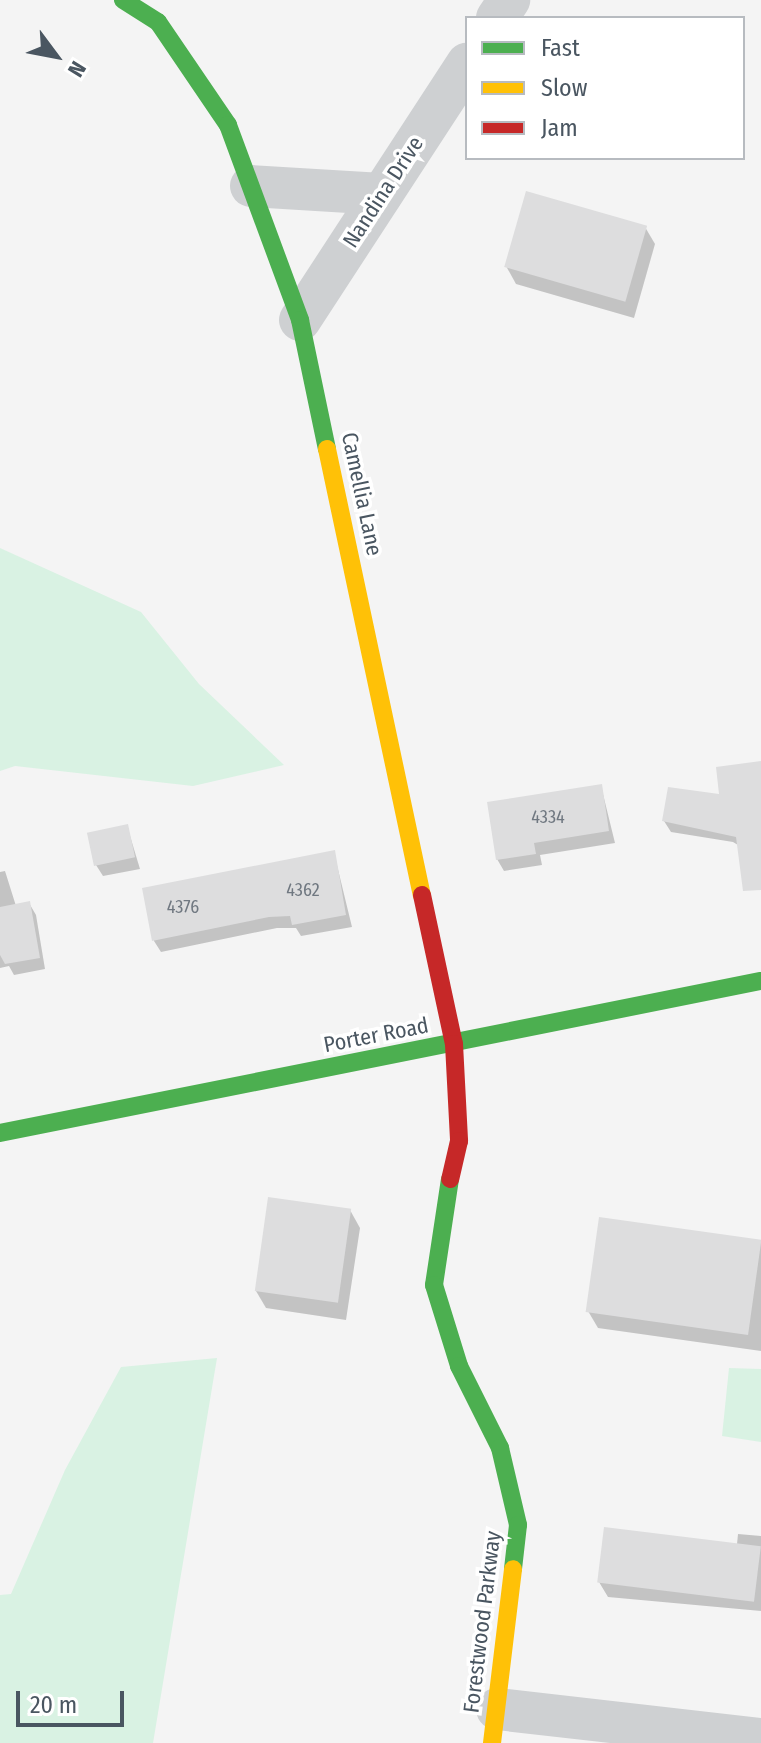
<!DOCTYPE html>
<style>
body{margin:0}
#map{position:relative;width:761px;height:1743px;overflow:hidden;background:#f4f4f4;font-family:"Fira Sans Condensed",sans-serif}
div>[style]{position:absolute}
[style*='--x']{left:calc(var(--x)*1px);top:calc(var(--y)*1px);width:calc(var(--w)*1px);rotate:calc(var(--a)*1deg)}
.green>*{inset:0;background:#d9f2e3}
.shadow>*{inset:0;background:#0003}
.building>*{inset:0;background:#ddddde;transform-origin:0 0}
.street>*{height:42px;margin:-21px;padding:0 21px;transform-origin:21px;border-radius:21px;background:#ced0d2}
.fast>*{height:18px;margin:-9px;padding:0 9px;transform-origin:9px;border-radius:9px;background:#4caf50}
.slow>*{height:18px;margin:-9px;padding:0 9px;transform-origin:9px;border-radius:9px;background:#ffc107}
.jam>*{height:18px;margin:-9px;padding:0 9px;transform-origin:9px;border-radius:9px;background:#c62828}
span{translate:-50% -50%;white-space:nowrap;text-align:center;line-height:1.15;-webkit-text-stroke:7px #fff;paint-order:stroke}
.number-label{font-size:18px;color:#707881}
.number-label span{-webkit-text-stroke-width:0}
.street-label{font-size:22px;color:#4a5661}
.legend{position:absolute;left:465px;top:16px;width:280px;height:144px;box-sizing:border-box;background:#fff;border:2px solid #b7bbc0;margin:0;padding:10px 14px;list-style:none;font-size:24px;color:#4a5661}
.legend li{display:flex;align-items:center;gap:16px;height:40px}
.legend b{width:40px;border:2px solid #b7bbc0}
.north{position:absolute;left:16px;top:16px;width:80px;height:80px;-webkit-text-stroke:6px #fff;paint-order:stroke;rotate:122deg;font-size:22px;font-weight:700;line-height:32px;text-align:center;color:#4a5661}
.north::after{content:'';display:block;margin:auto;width:28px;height:36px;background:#4a5661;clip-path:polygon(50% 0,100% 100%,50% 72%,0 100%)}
.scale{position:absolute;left:16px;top:1691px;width:108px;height:36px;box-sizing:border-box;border:4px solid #4a5661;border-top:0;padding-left:10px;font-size:24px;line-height:28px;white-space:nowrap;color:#4a5661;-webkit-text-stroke:6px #fff;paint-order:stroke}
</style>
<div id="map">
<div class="green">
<i style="clip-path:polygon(0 548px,141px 612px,199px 684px,284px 765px,193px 786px,15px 766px,0 771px)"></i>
<i style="clip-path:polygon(217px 1358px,153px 1743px,0 1743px,0 1595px,11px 1594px,65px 1470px,121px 1367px)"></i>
<i style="clip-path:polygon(729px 1368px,761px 1369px,761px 1442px,722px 1436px)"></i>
</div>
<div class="shadow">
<i style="clip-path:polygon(645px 227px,655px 244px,634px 318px,516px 284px,506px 266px)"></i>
<i style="clip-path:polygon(761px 763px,761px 859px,733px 842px,671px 832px,664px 821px,722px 796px)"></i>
<i style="clip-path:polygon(601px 786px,615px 843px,540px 855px,542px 865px,504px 871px,497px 859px)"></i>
<i style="clip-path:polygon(127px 826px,140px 869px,103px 876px,96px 865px)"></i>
<i style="clip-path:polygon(334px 853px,352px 927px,301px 936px,296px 928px,277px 928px,161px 952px,154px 941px,144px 890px)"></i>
<i style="clip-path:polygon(5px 871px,16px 906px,29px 903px,36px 915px,45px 969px,14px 975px,9px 966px,0 968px,0 872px)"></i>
<i style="clip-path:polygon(350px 1210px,360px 1228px,346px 1320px,266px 1308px,256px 1291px)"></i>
<i style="clip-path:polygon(761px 1242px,761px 1351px,598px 1328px,588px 1311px)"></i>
<i style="clip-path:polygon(738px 1534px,761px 1536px,761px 1611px,608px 1597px,599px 1582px,737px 1544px)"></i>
</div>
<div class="building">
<i style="left:526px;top:191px;width:126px;height:79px;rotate:16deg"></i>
<i style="clip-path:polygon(761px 761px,761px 890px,743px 891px,736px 837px,662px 821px,668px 787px,719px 794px,716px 767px)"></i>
<i style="clip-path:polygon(602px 784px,609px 831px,534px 843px,536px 854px,496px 860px,487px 802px)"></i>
<i style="left:128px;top:824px;width:34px;height:42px;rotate:78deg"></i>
<i style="clip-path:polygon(335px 850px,346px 915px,292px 925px,290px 916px,269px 917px,152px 941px,142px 888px)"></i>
<i style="clip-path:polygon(30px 901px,40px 958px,5px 964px,0 955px,0 907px)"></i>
<i style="left:268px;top:1197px;width:84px;height:95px;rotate:8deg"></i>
<i style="left:599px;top:1217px;width:164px;height:96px;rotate:8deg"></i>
<i style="left:604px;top:1527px;width:158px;height:56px;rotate:7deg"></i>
</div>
<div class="street">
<i style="--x:497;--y:18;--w:22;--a:-56"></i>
<i style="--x:251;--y:186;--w:131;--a:3.5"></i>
<i style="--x:300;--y:320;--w:306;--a:-56.9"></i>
<i style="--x:497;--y:1709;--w:266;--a:6.5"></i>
</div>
<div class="fast">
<i style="--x:123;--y:0;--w:41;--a:32.2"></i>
<i style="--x:158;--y:22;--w:125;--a:55.8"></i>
<i style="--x:228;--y:125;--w:208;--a:69.7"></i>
<i style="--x:300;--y:320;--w:132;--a:78.2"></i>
<i style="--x:0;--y:1133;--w:776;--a:-11.3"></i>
<i style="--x:450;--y:1179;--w:107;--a:98.6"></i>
<i style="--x:434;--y:1285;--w:85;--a:72.8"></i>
<i style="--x:459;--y:1366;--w:92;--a:63.4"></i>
<i style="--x:500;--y:1448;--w:79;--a:76.8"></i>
<i style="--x:518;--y:1525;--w:44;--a:96.5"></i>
</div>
<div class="slow">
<i style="--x:327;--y:449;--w:456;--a:78"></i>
<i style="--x:492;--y:1743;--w:175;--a:-83.1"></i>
</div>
<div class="jam">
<i style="--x:422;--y:895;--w:152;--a:77.9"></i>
<i style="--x:454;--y:1044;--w:97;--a:87"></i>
<i style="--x:459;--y:1141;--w:39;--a:103"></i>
</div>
<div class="number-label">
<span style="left:548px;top:817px">4334</span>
<span style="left:303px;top:890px">4362</span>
<span style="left:183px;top:907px">4376</span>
</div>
<div class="street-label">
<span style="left:383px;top:192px;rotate:-57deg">Nandina Drive</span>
<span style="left:362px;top:494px;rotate:78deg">Camellia Lane</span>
<span style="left:376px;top:1035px;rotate:-11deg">Porter Road</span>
<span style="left:482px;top:1622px;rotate:-83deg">Forestwood Parkway</span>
</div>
<ul class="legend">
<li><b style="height:10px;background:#4caf50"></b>Fast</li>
<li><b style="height:10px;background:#ffc107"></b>Slow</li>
<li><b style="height:10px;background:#c62828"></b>Jam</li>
</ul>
<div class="north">N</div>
<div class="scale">20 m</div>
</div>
